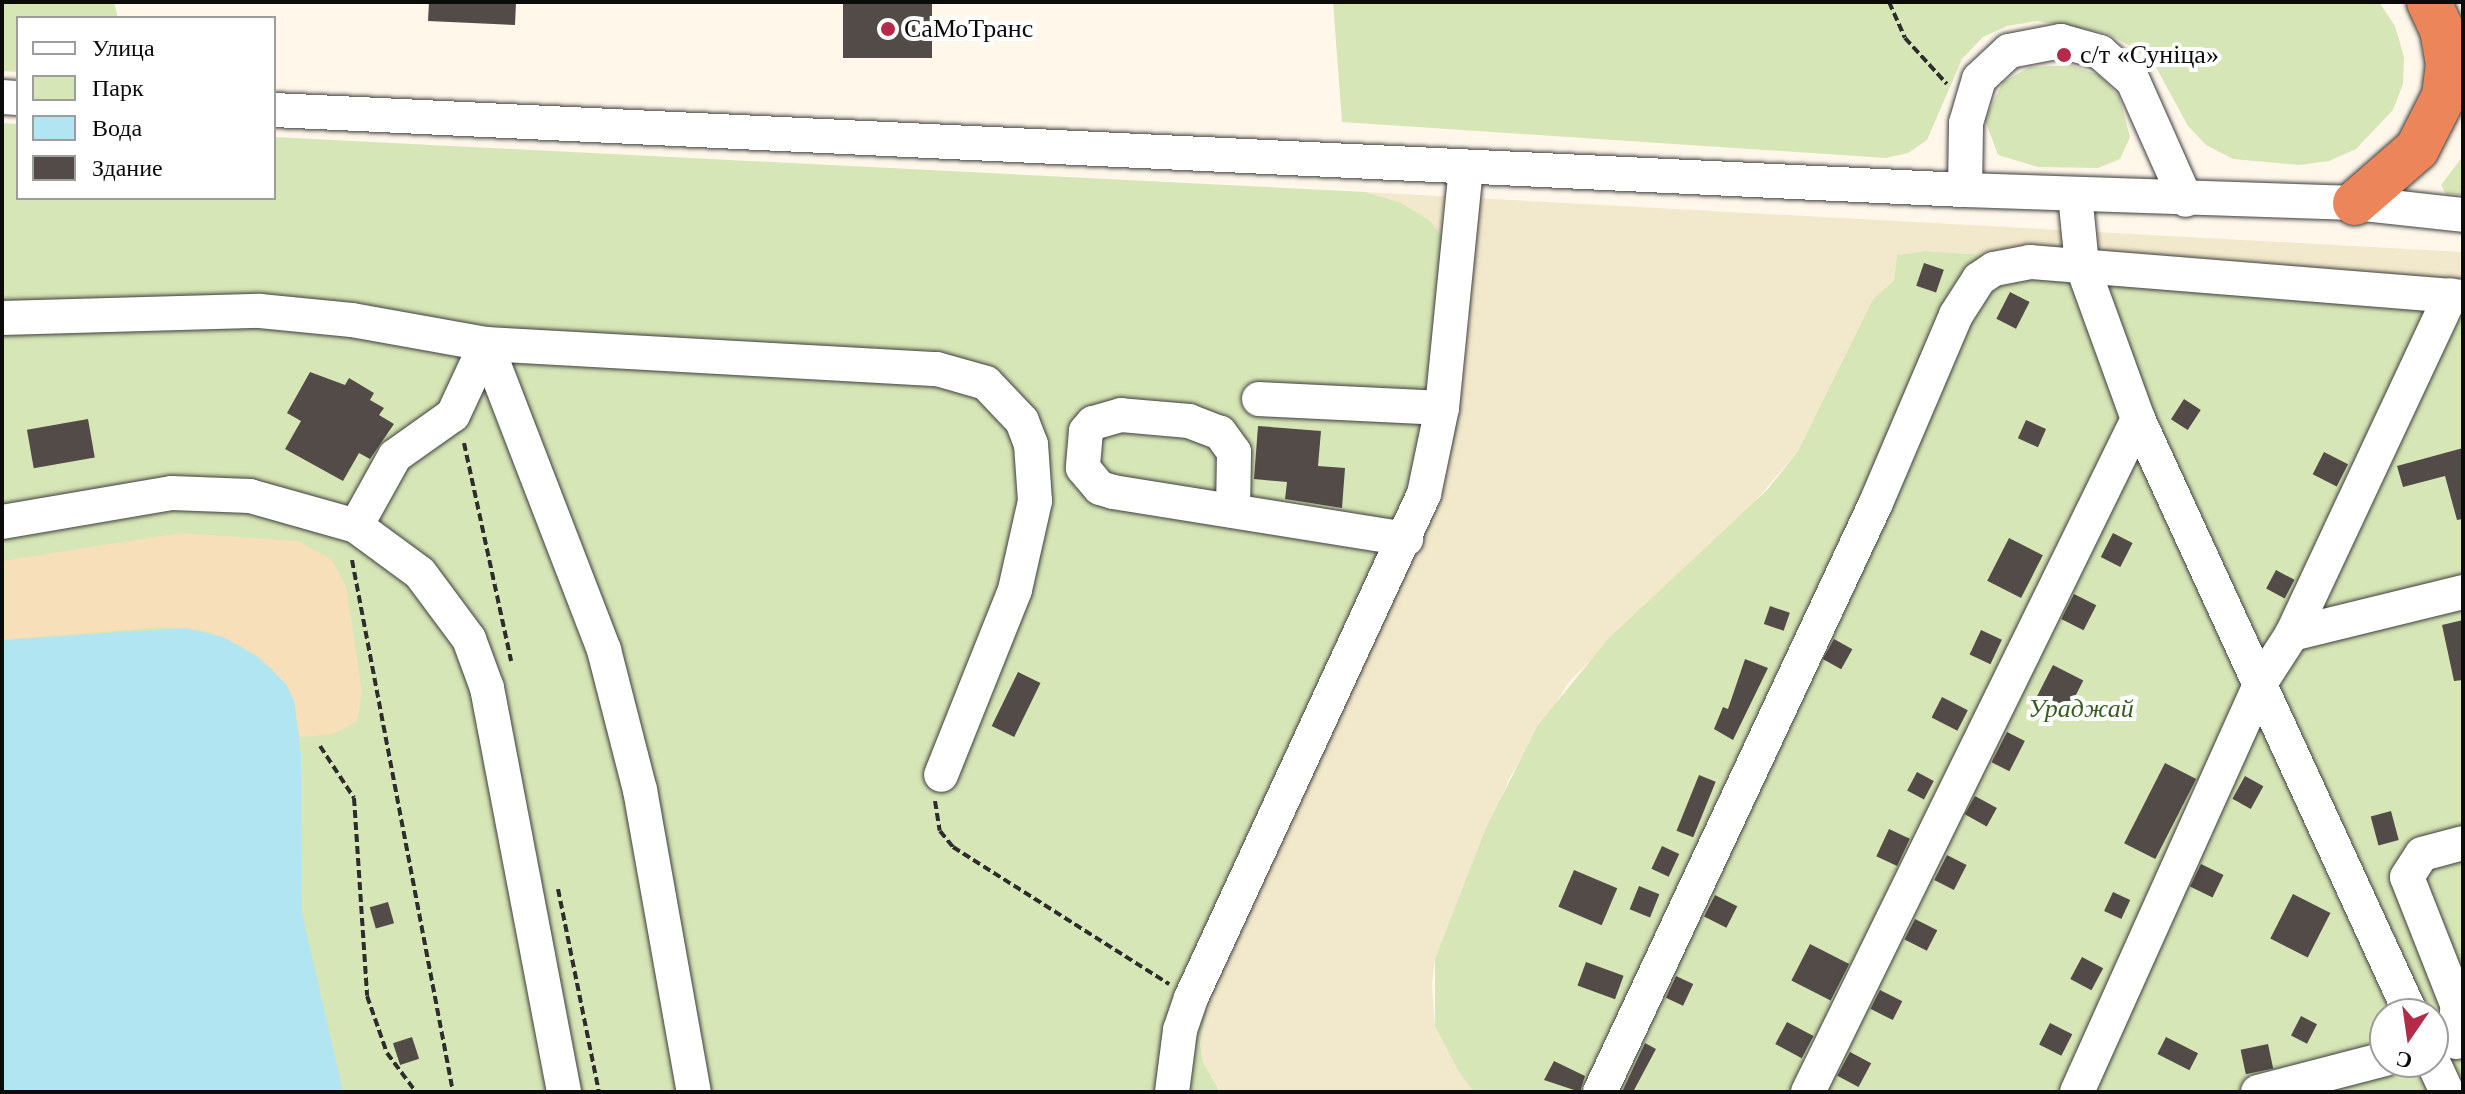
<!DOCTYPE html>
<meta charset="utf-8">
<style>
body{margin:0}
#map{position:relative;width:2465px;height:1094px;overflow:hidden;background:#fef7ea;font-family:"Times New Roman",serif}
div>[style]{position:absolute}
[style*='--x']{left:calc(var(--x)*1px);top:calc(var(--y)*1px);width:calc(var(--w)*1px);rotate:calc(var(--a)*1deg)}
.farmland>*{inset:0;background:#f2e9cc}
.green>*{inset:0;background:#d7e6b6}
.sand>*{inset:0;background:#f7dfb9}
.water>*{inset:0;background:#b2e5f2}
.building>*{inset:0;background:#534b48;transform-origin:0 0}
.path>*{height:4px;margin-top:-2px;transform-origin:0;background:repeating-linear-gradient(90deg,#2d2d2d 0 8px,transparent 0 12px)}
.roads{filter:drop-shadow(0 0 2px #3e3e3e) drop-shadow(0 0 2px #3e3e3e)}
.minor>*{height:34px;margin:-17px;padding:0 17px;transform-origin:17px;border-radius:17px;background:#fff}
.highway>*{height:44px;margin:-22px;padding:0 22px;transform-origin:22px;border-radius:22px;background:#ec855a}
.dots>*{width:22px;height:22px;translate:-50% -50%;box-sizing:border-box;border:4px solid #fff;border-radius:50%}
span{translate:-50% -50%;white-space:nowrap;text-align:center;line-height:1.15;-webkit-text-stroke:8px #fff;paint-order:stroke}
.poi-label{font-size:26px;color:#0b0b0b}
.left{translate:0 -50%;text-align:left}
.park-label{font-size:26px;color:#375e20;font-style:italic}
.frame{position:absolute;inset:0;border:4px solid #0b0b0b;pointer-events:none}
.legend{position:absolute;left:16px;top:16px;width:260px;height:184px;box-sizing:border-box;background:#fff;border:2px solid #9d9d9d;margin:0;padding:10px 14px;list-style:none;font-size:24px;color:#0b0b0b}
.legend li{display:flex;align-items:center;gap:16px;height:40px}
.legend b{width:40px;border:2px solid #9d9d9d}
.north{position:absolute;left:2369px;top:998px;width:80px;height:80px;box-sizing:border-box;background:#fff;border:2px solid #9d9d9d;border-radius:50%;rotate:193deg;font-size:22px;font-weight:700;line-height:32px;text-align:center;color:#0b0b0b}
.north::after{content:'';display:block;margin:auto;width:28px;height:36px;background:#b32b48;clip-path:polygon(50% 0,100% 100%,50% 72%,0 100%)}
</style>
<div id="map">
<div class="farmland">
<i style="clip-path:polygon(1365px 192px,2463px 252px,2463px 286px,1925px 251px,1897px 255px,1894px 282px,1873px 299px,1798px 451px,1734px 526px,1648px 602px,1569px 682px,1510px 777px,1435px 959px,1432px 984px,1435px 1026px,1474px 1092px,1220px 1092px,1203px 1062px,1200px 1044px,1209px 1001px,1432px 521px,1457px 431px,1470px 317px,1399px 202px)"></i>
</div>
<div class="green">
<i style="clip-path:polygon(2px 2px,114px 2px,118px 18px,18px 18px,18px 72px,2px 71px)"></i>
<i style="clip-path:polygon(1333px 2px,2379px 2px,2395px 26px,2404px 57px,2403px 84px,2393px 110px,2356px 149px,2329px 161px,2299px 165px,2233px 159px,2206px 145px,2188px 126px,2157px 69px,2134px 48px,2106px 33px,2037px 21px,2007px 26px,1983px 37px,1962px 59px,1927px 140px,1908px 153px,1886px 158px,1342px 122px)"></i>
<i style="clip-path:polygon(2071px 65px,2099px 75px,2119px 96px,2130px 137px,2120px 159px,2098px 168px,2038px 167px,1998px 155px,1985px 120px,2003px 82px,2030px 67px)"></i>
<i style="clip-path:polygon(2px 123px,18px 124px,18px 198px,274px 198px,274px 137px,1365px 192px,1399px 202px,1429px 220px,1447px 242px,1470px 289px,1457px 431px,1432px 521px,1209px 1001px,1200px 1044px,1203px 1062px,1220px 1092px,2px 1092px)"></i>
<i style="clip-path:polygon(2463px 156px,2463px 195px,2446px 194px,2441px 185px)"></i>
<i style="clip-path:polygon(evenodd,1925px 251px,2463px 286px,2463px 1092px,1474px 1092px,1459px 1072px,1435px 1026px,1435px 959px,1486px 828px,1538px 725px,1608px 639px,1767px 490px,1798px 451px,1873px 299px,1894px 281px,1897px 255px,1925px 251px,2385px 1014px,2433px 1014px,2433px 1062px,2385px 1062px,2385px 1014px)"></i>
</div>
<div class="sand">
<i style="clip-path:polygon(181px 533px,298px 541px,331px 559px,346px 586px,362px 691px,357px 721px,333px 734px,300px 737px,294px 701px,273px 669px,241px 646px,205px 631px,164px 627px,2px 640px,2px 561px)"></i>
</div>
<div class="water">
<i style="clip-path:polygon(185px 628px,223px 637px,258px 657px,286px 684px,294px 701px,301px 755px,302px 913px,343px 1092px,2px 1092px,2px 640px)"></i>
</div>
<div class="building">
<i style="clip-path:polygon(429px 2px,516px 2px,515px 25px,428px 21px)"></i>
<i style="left:843px;top:2px;width:89px;height:56px"></i>
<i style="left:1924px;top:263px;width:21px;height:24px;rotate:19deg"></i>
<i style="left:2010px;top:292px;width:22px;height:30px;rotate:27deg"></i>
<i style="clip-path:polygon(310px 372px,345px 385px,349px 378px,374px 393px,370px 400px,384px 408px,379px 415px,394px 424px,370px 459px,359px 453px,343px 481px,285px 449px,301px 421px,287px 413px)"></i>
<i style="left:2184px;top:399px;width:20px;height:24px;rotate:33deg"></i>
<i style="left:88px;top:419px;width:39px;height:62px;rotate:80deg"></i>
<i style="left:2026px;top:420px;width:22px;height:20px;rotate:24deg"></i>
<i style="clip-path:polygon(1258px 426px,1321px 431px,1318px 466px,1345px 468px,1342px 508px,1285px 499px,1287px 482px,1254px 479px)"></i>
<i style="clip-path:polygon(2463px 448px,2463px 519px,2457px 520px,2445px 476px,2403px 487px,2397px 466px)"></i>
<i style="left:2324px;top:452px;width:27px;height:25px;rotate:27deg"></i>
<i style="left:2113px;top:533px;width:22px;height:27px;rotate:27deg"></i>
<i style="left:2009px;top:538px;width:38px;height:48px;rotate:27deg"></i>
<i style="left:2276px;top:570px;width:21px;height:21px;rotate:28deg"></i>
<i style="left:2074px;top:594px;width:25px;height:28px;rotate:27deg"></i>
<i style="left:1770px;top:606px;width:21px;height:19px;rotate:19deg"></i>
<i style="clip-path:polygon(2463px 620px,2463px 680px,2454px 681px,2442px 625px)"></i>
<i style="left:1981px;top:630px;width:23px;height:27px;rotate:25deg"></i>
<i style="left:1834px;top:639px;width:21px;height:23px;rotate:29deg"></i>
<i style="clip-path:polygon(1745px 659px,1768px 668px,1733px 740px,1714px 729px,1723px 707px,1728px 709px)"></i>
<i style="left:2053px;top:665px;width:34px;height:36px;rotate:27deg"></i>
<i style="left:1018px;top:672px;width:25px;height:60px;rotate:26deg"></i>
<i style="left:1942px;top:697px;width:29px;height:23px;rotate:27deg"></i>
<i style="left:2007px;top:732px;width:20px;height:34px;rotate:27deg"></i>
<i style="left:2165px;top:763px;width:35px;height:90px;rotate:27deg"></i>
<i style="left:1917px;top:772px;width:19px;height:21px;rotate:28deg"></i>
<i style="left:1699px;top:775px;width:18px;height:60px;rotate:22deg"></i>
<i style="left:2245px;top:776px;width:21px;height:26px;rotate:29deg"></i>
<i style="left:1975px;top:796px;width:25px;height:21px;rotate:29deg"></i>
<i style="left:2391px;top:811px;width:30px;height:21px;rotate:75deg"></i>
<i style="left:1889px;top:829px;width:23px;height:30px;rotate:25deg"></i>
<i style="left:1662px;top:846px;width:19px;height:25px;rotate:25deg"></i>
<i style="left:1947px;top:855px;width:22px;height:28px;rotate:27deg"></i>
<i style="left:2201px;top:864px;width:25px;height:25px;rotate:26deg"></i>
<i style="left:1574px;top:870px;width:47px;height:40px;rotate:23deg"></i>
<i style="left:1639px;top:886px;width:22px;height:25px;rotate:22deg"></i>
<i style="left:2113px;top:892px;width:19px;height:21px;rotate:25deg"></i>
<i style="left:2293px;top:894px;width:42px;height:50px;rotate:27deg"></i>
<i style="left:1715px;top:895px;width:25px;height:24px;rotate:27deg"></i>
<i style="left:388px;top:902px;width:22px;height:19px;rotate:74deg"></i>
<i style="left:1915px;top:919px;width:25px;height:23px;rotate:27deg"></i>
<i style="left:1810px;top:944px;width:44px;height:41px;rotate:27deg"></i>
<i style="left:2082px;top:957px;width:24px;height:25px;rotate:28deg"></i>
<i style="left:1586px;top:962px;width:40px;height:25px;rotate:20deg"></i>
<i style="left:1676px;top:976px;width:19px;height:24px;rotate:25deg"></i>
<i style="left:1880px;top:990px;width:25px;height:21px;rotate:27deg"></i>
<i style="left:2301px;top:1016px;width:18px;height:22px;rotate:27deg"></i>
<i style="left:1787px;top:1022px;width:30px;height:25px;rotate:28deg"></i>
<i style="left:2050px;top:1023px;width:25px;height:24px;rotate:27deg"></i>
<i style="left:412px;top:1037px;width:23px;height:20px;rotate:72deg"></i>
<i style="left:2166px;top:1037px;width:36px;height:19px;rotate:27deg"></i>
<i style="clip-path:polygon(1645px 1043px,1656px 1049px,1633px 1092px,1622px 1092px)"></i>
<i style="left:2268px;top:1044px;width:25px;height:28px;rotate:78deg"></i>
<i style="left:1850px;top:1052px;width:24px;height:27px;rotate:28deg"></i>
<i style="clip-path:polygon(1554px 1061px,1585px 1076px,1580px 1092px,1544px 1080px)"></i>
</div>
<div class="path">
<i style="--x:1889;--y:2;--w:39;--a:66"></i>
<i style="--x:1905;--y:38;--w:62;--a:47.6"></i>
<i style="--x:464;--y:443;--w:223;--a:77.8"></i>
<i style="--x:352;--y:560;--w:542;--a:79.25"></i>
<i style="--x:320;--y:746;--w:62;--a:56.8"></i>
<i style="--x:354;--y:798;--w:198;--a:86.2"></i>
<i style="--x:367;--y:996;--w:60;--a:70.7"></i>
<i style="--x:387;--y:1053;--w:49;--a:53.4"></i>
<i style="--x:935;--y:801;--w:30;--a:81"></i>
<i style="--x:940;--y:831;--w:21;--a:51"></i>
<i style="--x:953;--y:847;--w:256;--a:32.4"></i>
<i style="--x:558;--y:889;--w:207;--a:78.6"></i>
</div>
<div class="roads">
<div class="minor">
<i style="--x:2;--y:97;--w:16;--a:4"></i>
<i style="--x:274;--y:110;--w:1693;--a:2.71"></i>
<i style="--x:1965;--y:190;--w:390;--a:1.9"></i>
<i style="--x:2355;--y:203;--w:109;--a:6.3"></i>
<i style="--x:1965;--y:190;--w:67;--a:-89.1"></i>
<i style="--x:1966;--y:123;--w:46;--a:-73.5"></i>
<i style="--x:1979;--y:79;--w:41;--a:-43"></i>
<i style="--x:2009;--y:51;--w:53;--a:-10.9"></i>
<i style="--x:2061;--y:41;--w:41;--a:15.8"></i>
<i style="--x:2100;--y:52;--w:44;--a:41.3"></i>
<i style="--x:2133;--y:81;--w:130;--a:66"></i>
<i style="--x:2075;--y:194;--w:71;--a:84.4"></i>
<i style="--x:2082;--y:265;--w:164;--a:70"></i>
<i style="--x:2138;--y:419;--w:655;--a:65.35"></i>
<i style="--x:2;--y:318;--w:258;--a:-1.6"></i>
<i style="--x:260;--y:311;--w:92;--a:5.6"></i>
<i style="--x:352;--y:320;--w:136;--a:10.2"></i>
<i style="--x:486;--y:344;--w:328;--a:68.9"></i>
<i style="--x:604;--y:650;--w:145;--a:75.6"></i>
<i style="--x:640;--y:790;--w:307;--a:79.9"></i>
<i style="--x:1259;--y:399;--w:183;--a:2.8"></i>
<i style="--x:1233;--y:511;--w:59;--a:-89"></i>
<i style="--x:1234;--y:452;--w:24;--a:-126"></i>
<i style="--x:1220;--y:433;--w:33;--a:-159"></i>
<i style="--x:1189;--y:421;--w:68;--a:-175"></i>
<i style="--x:1121;--y:415;--w:29;--a:164"></i>
<i style="--x:1093;--y:423;--w:11;--a:131"></i>
<i style="--x:1086;--y:431;--w:37;--a:95"></i>
<i style="--x:1083;--y:468;--w:26;--a:50"></i>
<i style="--x:1100;--y:488;--w:14;--a:17"></i>
<i style="--x:1113;--y:492;--w:297;--a:9.1"></i>
<i style="--x:2;--y:522;--w:172;--a:-9.7"></i>
<i style="--x:172;--y:493;--w:78;--a:2.2"></i>
<i style="--x:250;--y:496;--w:110;--a:15.8"></i>
<i style="--x:356;--y:526;--w:79;--a:36.3"></i>
<i style="--x:420;--y:573;--w:82;--a:53.4"></i>
<i style="--x:469;--y:639;--w:52;--a:69.8"></i>
<i style="--x:487;--y:688;--w:411;--a:79.2"></i>
<i style="--x:356;--y:526;--w:80;--a:-60.9"></i>
<i style="--x:395;--y:456;--w:71;--a:-35.3"></i>
<i style="--x:453;--y:415;--w:78;--a:-65.1"></i>
<i style="--x:486;--y:344;--w:452;--a:3.2"></i>
<i style="--x:937;--y:369;--w:51;--a:15.9"></i>
<i style="--x:986;--y:383;--w:52;--a:46.5"></i>
<i style="--x:1022;--y:421;--w:25;--a:69"></i>
<i style="--x:1031;--y:444;--w:57;--a:86"></i>
<i style="--x:1035;--y:501;--w:91;--a:102.7"></i>
<i style="--x:1015;--y:590;--w:199;--a:111.8"></i>
<i style="--x:2292;--y:634;--w:176;--a:-13.8"></i>
<i style="--x:2456;--y:1042;--w:38;--a:-88"></i>
<i style="--x:2457;--y:1004;--w:136;--a:-111.5"></i>
<i style="--x:2407;--y:877;--w:27;--a:-57"></i>
<i style="--x:2422;--y:854;--w:42;--a:-15"></i>
<i style="--x:2433;--y:1062;--w:33;--a:65"></i>
<i style="--x:1172;--y:1092;--w:63;--a:-82.6"></i>
<i style="--x:1180;--y:1030;--w:34;--a:-71"></i>
<i style="--x:1191;--y:998;--w:555;--a:-65.19"></i>
<i style="--x:1424;--y:494;--w:88;--a:-78.2"></i>
<i style="--x:1442;--y:408;--w:242;--a:-84.3"></i>
<i style="--x:1600;--y:1092;--w:648;--a:-64.9"></i>
<i style="--x:1875;--y:505;--w:207;--a:-66.9"></i>
<i style="--x:1956;--y:315;--w:43;--a:-57.4"></i>
<i style="--x:1979;--y:279;--w:18;--a:-34"></i>
<i style="--x:1994;--y:269;--w:37;--a:-11"></i>
<i style="--x:2030;--y:262;--w:434;--a:4.6"></i>
<i style="--x:1808;--y:1092;--w:750;--a:-63.88"></i>
<i style="--x:2077;--y:1092;--w:449;--a:-65.8"></i>
<i style="--x:2261;--y:682;--w:57;--a:-57.1"></i>
<i style="--x:2292;--y:634;--w:374;--a:-64.9"></i>
<i style="--x:2258;--y:1092;--w:131;--a:-14.6"></i>
</div>
<div class="highway">
<i style="--x:2355;--y:203;--w:82;--a:-41.1"></i>
<i style="--x:2417;--y:149;--w:59;--a:-63"></i>
<i style="--x:2444;--y:96;--w:32;--a:-83"></i>
<i style="--x:2448;--y:64;--w:35;--a:-100"></i>
<i style="--x:2442;--y:30;--w:31;--a:-115"></i>
</div>
</div>
<div class="dots">
<i style="left:888px;top:29px;background:#b32b48"></i>
<i style="left:2064px;top:55px;background:#b32b48"></i>
</div>
<div class="poi-label">
<span class="left" style="left:904px;top:29px">СаМоТранс</span>
<span class="left" style="left:2080px;top:55px">с/т «Суніца»</span>
</div>
<div class="park-label">
<span style="left:2081px;top:709px">Ураджай</span>
</div>
<div class="frame"></div>
<ul class="legend">
<li><b style="height:10px;background:#fff"></b>Улица</li>
<li><b style="height:22px;background:#d7e6b6"></b>Парк</li>
<li><b style="height:22px;background:#b2e5f2"></b>Вода</li>
<li><b style="height:22px;background:#534b48"></b>Здание</li>
</ul>
<div class="north">С</div>
</div>
